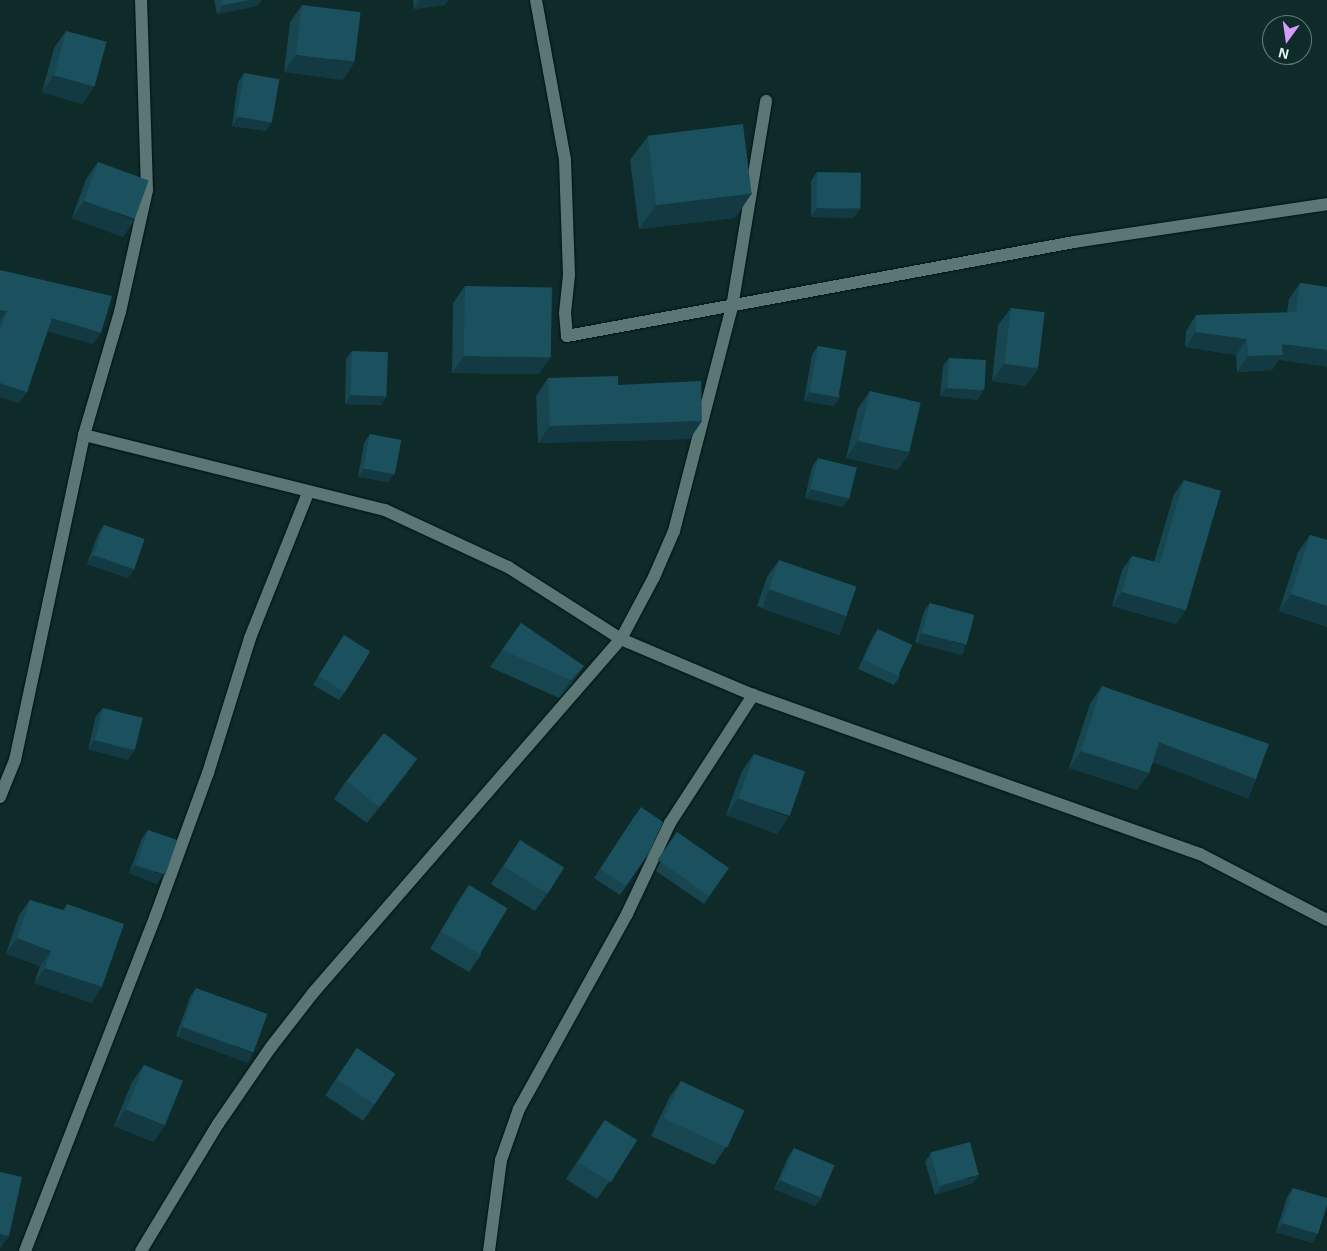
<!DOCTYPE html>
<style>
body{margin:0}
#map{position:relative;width:1327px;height:1251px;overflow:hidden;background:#0e2a29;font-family:Helvetica,sans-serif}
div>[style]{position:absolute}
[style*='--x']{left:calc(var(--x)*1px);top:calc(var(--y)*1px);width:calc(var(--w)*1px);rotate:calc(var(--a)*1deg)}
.roads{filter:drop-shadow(0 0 1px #001212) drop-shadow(0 0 1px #001212)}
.street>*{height:12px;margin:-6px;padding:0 6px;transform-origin:6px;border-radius:6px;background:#5a7776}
.wall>*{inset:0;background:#174651;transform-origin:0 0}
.shaded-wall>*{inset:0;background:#133942;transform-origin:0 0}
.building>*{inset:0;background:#1b515e;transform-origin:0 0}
span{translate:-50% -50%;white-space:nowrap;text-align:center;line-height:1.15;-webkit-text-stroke:4px #0e2a29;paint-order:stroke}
.north{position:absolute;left:1262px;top:15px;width:50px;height:50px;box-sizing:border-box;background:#0e2a29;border:1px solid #647c7b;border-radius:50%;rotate:194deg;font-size:14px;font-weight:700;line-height:20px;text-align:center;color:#e6f6f5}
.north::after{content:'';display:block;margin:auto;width:18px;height:22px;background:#d49cfb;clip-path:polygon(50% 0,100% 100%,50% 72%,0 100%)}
</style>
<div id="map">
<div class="roads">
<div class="street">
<i style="--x:536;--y:0;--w:163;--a:79.7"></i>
<i style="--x:565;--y:160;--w:115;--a:88"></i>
<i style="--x:569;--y:275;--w:38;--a:96"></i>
<i style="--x:565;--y:313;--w:23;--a:85"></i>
<i style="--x:567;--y:336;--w:516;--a:-10.5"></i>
<i style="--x:1074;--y:242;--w:256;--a:-8.5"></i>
<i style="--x:84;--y:435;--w:310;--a:14"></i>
<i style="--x:385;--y:510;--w:136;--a:24.9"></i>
<i style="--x:508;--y:567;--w:134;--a:32.5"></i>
<i style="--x:621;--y:639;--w:143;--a:23"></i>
<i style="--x:753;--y:695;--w:474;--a:19.6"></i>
<i style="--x:1200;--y:854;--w:143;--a:27.5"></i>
<i style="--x:0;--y:797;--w:40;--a:-68"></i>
<i style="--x:15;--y:760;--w:332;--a:-78"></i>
<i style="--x:84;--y:435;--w:128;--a:-73.7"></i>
<i style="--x:120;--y:312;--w:125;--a:-77.5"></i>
<i style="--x:147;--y:190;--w:190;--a:-91.8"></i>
<i style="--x:25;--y:1251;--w:361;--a:-68.7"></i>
<i style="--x:156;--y:915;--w:151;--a:-69.9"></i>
<i style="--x:208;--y:773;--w:141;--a:-72.7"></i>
<i style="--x:250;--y:638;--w:156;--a:-68.2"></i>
<i style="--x:141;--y:1251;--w:149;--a:-58.8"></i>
<i style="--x:218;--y:1124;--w:93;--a:-55.5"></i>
<i style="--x:271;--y:1047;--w:68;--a:-52.1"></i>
<i style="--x:313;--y:993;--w:469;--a:-49"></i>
<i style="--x:621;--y:639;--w:70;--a:-62"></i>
<i style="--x:654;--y:577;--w:50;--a:-66.5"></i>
<i style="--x:674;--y:531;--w:231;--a:-75.5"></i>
<i style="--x:732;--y:307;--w:209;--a:-80.6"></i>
<i style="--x:489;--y:1251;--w:92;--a:-82.5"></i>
<i style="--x:501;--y:1160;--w:54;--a:-70.6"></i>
<i style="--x:519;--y:1109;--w:223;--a:-61"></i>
<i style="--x:627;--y:914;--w:101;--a:-64.7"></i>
<i style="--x:670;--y:823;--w:153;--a:-57"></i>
</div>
</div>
<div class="wall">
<i style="clip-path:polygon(214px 0,262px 0,257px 6px,217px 14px)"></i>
<i style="clip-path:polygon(413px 0,448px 0,445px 5px,414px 9px)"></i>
<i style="clip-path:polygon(302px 5px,343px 80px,284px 72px,290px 22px)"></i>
<i style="clip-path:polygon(66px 31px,94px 87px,82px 104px,42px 92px,54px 48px)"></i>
<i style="clip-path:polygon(244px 73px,266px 131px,232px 126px,238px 82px)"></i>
<i style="clip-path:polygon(648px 136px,752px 193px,735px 218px,639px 229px,630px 160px)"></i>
<i style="clip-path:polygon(98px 162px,123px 237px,72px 218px,86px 179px)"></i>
<i style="clip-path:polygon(817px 172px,854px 218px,811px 217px,811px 181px)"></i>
<i style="clip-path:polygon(0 270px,93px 344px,47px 331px,27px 392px,19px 403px,0 397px)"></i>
<i style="clip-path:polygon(1300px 283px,1327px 287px,1272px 370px,1237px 372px,1236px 355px,1185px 347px,1186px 331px,1196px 315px,1287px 313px,1289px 299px)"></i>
<i style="clip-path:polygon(465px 286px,539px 374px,452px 373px,453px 303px)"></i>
<i style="clip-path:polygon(1011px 308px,1038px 369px,1026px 386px,992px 381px,998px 325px)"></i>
<i style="clip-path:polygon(818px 346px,840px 397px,834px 406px,804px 401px,812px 355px)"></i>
<i style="clip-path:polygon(352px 351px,381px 405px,345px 404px,346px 359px)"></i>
<i style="clip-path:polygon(949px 358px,983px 391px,977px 400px,940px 396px,943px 366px)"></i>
<i style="clip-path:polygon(548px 378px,618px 385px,690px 439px,538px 443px,536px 396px)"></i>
<i style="clip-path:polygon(870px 391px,898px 470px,846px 458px,858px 408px)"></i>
<i style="clip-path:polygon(370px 434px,394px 474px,388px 482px,358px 477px,364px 443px)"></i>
<i style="clip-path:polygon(818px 458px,843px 507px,805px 498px,812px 467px)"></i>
<i style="clip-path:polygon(1184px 480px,1186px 610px,1176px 624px,1112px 606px,1122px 570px,1132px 556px,1154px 562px,1174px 494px)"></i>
<i style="clip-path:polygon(104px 525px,134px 569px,128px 578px,87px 564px,98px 534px)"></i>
<i style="clip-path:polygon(1310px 535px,1327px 540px,1327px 627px,1279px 611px,1298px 552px)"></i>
<i style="clip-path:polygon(779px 560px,846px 616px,834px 633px,757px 606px,767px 577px)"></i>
<i style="clip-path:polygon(930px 603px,959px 654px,915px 642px,924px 611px)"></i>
<i style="clip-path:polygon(521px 623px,584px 666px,572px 683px,559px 698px,490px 667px)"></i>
<i style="clip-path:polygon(878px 629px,900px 676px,894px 685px,858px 669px,872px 638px)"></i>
<i style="clip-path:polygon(344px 635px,345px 692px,339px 700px,313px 685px)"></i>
<i style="clip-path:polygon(1102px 686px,1256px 779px,1244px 796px,1153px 762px,1149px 773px,1137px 790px,1069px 768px,1090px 704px)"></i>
<i style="clip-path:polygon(103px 708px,134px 751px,128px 760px,88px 749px,96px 716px)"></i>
<i style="clip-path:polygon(754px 754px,777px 834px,726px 815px,742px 771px)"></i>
<i style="clip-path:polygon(417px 759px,405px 776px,367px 823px,334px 799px,346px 781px)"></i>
<i style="clip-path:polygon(635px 815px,649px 853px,620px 895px,594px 878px)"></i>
<i style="clip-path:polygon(148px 830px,157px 884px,129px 873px,142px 838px)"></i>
<i style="clip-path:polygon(677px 832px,729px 868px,704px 904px,656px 871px,671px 841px)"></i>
<i style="clip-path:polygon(520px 840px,547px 894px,535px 911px,491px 884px)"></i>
<i style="clip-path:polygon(469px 885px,481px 955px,469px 972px,430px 949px,457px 903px)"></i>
<i style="clip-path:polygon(30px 900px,63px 910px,67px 904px,92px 1003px,34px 983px,40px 966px,6px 954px,19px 915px)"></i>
<i style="clip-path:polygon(196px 988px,245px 1062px,176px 1036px,190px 997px)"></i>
<i style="left:357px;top:1048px;width:46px;height:57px;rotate:34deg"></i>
<i style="clip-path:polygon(144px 1065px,154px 1142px,114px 1126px,132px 1082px)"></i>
<i style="clip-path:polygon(681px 1081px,726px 1147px,714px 1165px,651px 1136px,669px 1098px)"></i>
<i style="clip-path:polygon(605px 1120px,609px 1182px,597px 1199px,566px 1179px,593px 1137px)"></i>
<i style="clip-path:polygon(794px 1148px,822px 1197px,815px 1206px,774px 1189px,788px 1157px)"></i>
<i style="clip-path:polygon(931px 1153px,973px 1183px,935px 1195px,925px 1162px)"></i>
<i style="clip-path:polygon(1293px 1188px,1312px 1243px,1276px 1232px,1287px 1197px)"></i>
</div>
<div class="shaded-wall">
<i style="clip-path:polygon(250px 0,262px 0,257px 6px,217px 14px,223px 5px)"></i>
<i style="clip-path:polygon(420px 0,448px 0,445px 5px,414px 9px)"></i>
<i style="clip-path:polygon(296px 55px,355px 62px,343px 80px,284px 72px)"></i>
<i style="clip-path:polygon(54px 75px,94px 87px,82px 104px,42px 92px)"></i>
<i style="clip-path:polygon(238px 117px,272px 122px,266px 131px,232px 126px)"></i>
<i style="clip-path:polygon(752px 193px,735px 218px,639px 229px,657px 204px)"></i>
<i style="clip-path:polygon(84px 201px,135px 220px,123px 237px,72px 218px)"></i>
<i style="clip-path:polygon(817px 208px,860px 209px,854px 218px,811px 217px)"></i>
<i style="clip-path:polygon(0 310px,7px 311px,0 321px)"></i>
<i style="clip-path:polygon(52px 318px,101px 333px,93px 344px,43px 330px)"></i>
<i style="clip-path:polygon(1196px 332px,1247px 339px,1236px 355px,1185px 347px)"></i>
<i style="clip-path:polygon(1282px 344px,1327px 350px,1327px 367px,1279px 360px,1272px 370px,1237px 372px,1248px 356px)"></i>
<i style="clip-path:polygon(464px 356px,551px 357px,539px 374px,452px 373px)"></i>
<i style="clip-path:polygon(1004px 364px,1038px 369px,1026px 386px,992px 381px)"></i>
<i style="clip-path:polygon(0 383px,27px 392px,19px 403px,0 397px)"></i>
<i style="clip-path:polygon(946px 388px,983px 391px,977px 400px,940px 396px)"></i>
<i style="clip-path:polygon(810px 392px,840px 397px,834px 406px,804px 401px)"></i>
<i style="clip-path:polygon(351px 395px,387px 396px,381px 405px,345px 404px)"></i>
<i style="clip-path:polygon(702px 421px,690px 439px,538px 443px,550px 426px)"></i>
<i style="clip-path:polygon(858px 441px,910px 453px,898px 470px,846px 458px)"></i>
<i style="clip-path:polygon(364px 468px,394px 474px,388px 482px,358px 477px)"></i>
<i style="clip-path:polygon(811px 489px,849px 499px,843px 507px,805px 498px)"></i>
<i style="clip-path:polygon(94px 555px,134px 569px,128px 578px,87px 564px)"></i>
<i style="left:769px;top:589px;width:82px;height:21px;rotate:19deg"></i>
<i style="clip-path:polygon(1122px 592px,1186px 610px,1176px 624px,1112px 606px)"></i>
<i style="clip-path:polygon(1291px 594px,1327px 606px,1327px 627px,1279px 611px)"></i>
<i style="left:921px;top:633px;width:46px;height:11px;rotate:15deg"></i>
<i style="clip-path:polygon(584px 666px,572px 683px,559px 698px,571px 680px)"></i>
<i style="clip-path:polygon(94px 740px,134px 751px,128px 760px,88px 749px)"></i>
<i style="left:1159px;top:742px;width:104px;height:21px;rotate:21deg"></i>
<i style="clip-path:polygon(1081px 751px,1149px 773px,1137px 790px,1069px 768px)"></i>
<i style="clip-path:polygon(417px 759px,405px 776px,367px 823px,379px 806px)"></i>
<i style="clip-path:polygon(738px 798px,789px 817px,777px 834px,726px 815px)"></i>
<i style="clip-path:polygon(135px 865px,163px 875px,157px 884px,129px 873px)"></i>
<i style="clip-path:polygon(17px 938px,51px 951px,40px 966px,6px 954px)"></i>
<i style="clip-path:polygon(45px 968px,102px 987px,92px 1003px,34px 983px)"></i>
<i style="left:182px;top:1027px;width:75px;height:11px;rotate:20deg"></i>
<i style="clip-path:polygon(126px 1109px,166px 1124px,154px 1142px,114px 1126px)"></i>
<i style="clip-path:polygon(979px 1175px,973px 1183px,935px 1195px,941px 1186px)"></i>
<i style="clip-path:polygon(780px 1180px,822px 1197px,815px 1206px,774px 1189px)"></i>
<i style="clip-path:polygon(1282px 1223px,1318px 1234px,1312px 1243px,1276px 1232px)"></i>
<i style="clip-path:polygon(0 1234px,9px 1236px,0 1249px)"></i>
</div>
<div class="building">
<i style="clip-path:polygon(222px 0,250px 0,223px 5px)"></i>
<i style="left:302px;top:5px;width:59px;height:50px;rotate:7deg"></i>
<i style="left:66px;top:31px;width:42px;height:46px;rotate:15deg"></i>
<i style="left:244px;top:73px;width:36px;height:44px;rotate:10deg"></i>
<i style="left:743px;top:124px;width:70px;height:96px;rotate:83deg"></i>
<i style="left:98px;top:162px;width:54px;height:41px;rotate:20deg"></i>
<i style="left:817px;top:172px;width:44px;height:36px;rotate:1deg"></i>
<i style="clip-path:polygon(0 270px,112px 296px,101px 333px,52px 318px,27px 392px,0 383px,0 331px,7px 311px,0 310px)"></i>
<i style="clip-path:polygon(1300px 283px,1327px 287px,1327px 350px,1282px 344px,1283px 355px,1248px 356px,1247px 339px,1196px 332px,1196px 315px,1296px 312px)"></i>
<i style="left:465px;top:286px;width:87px;height:70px;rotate:1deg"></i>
<i style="left:1011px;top:308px;width:34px;height:56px;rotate:7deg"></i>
<i style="left:818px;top:346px;width:29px;height:47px;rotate:10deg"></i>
<i style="left:352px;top:351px;width:36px;height:44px;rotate:2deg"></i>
<i style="left:949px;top:358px;width:37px;height:30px;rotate:3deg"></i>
<i style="clip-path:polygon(618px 376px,618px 385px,701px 381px,702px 421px,550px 426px,548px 378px)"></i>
<i style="left:870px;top:391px;width:52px;height:51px;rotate:13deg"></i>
<i style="left:370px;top:434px;width:32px;height:35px;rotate:11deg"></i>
<i style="left:818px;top:458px;width:40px;height:32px;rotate:14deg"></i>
<i style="clip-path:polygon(1184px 480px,1221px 491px,1186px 610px,1122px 592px,1132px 556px,1160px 563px)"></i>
<i style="left:104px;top:525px;width:43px;height:32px;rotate:19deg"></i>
<i style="clip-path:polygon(1310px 535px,1327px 540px,1327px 606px,1291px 594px)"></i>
<i style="left:779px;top:560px;width:82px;height:31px;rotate:19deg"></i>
<i style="left:930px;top:603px;width:46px;height:31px;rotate:15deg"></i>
<i style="clip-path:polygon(521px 623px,584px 666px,571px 680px,502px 650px)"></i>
<i style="left:878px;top:629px;width:38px;height:34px;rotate:25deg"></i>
<i style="left:344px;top:635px;width:31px;height:48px;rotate:32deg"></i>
<i style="clip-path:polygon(1102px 686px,1269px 744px,1256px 779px,1159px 742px,1149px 773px,1081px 751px)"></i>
<i style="left:103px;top:708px;width:41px;height:33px;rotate:14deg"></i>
<i style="left:384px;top:733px;width:42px;height:61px;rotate:38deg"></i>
<i style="left:754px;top:754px;width:54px;height:47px;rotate:19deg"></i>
<i style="clip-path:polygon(641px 807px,663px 822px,649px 853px,626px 886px,600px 869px)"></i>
<i style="left:148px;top:830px;width:31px;height:37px;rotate:19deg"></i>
<i style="left:677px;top:832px;width:63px;height:34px;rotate:35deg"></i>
<i style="left:520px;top:840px;width:52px;height:31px;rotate:32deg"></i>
<i style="left:469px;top:885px;width:45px;height:54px;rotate:31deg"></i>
<i style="clip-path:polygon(30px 900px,65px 911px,67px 904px,124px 924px,102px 987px,45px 968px,51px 951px,17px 938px)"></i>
<i style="left:196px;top:988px;width:76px;height:41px;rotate:20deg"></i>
<i style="left:357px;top:1048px;width:46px;height:37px;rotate:34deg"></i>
<i style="left:144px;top:1065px;width:42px;height:48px;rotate:22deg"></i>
<i style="left:681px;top:1081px;width:70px;height:41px;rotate:25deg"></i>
<i style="left:605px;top:1120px;width:38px;height:50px;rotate:32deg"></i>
<i style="left:970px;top:1142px;width:34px;height:41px;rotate:75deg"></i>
<i style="left:794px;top:1148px;width:44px;height:35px;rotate:23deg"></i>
<i style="clip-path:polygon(0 1172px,22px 1177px,9px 1236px,0 1234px)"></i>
<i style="clip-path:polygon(1293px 1188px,1327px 1198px,1327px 1205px,1318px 1234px,1282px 1223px)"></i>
</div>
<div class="north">N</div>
</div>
